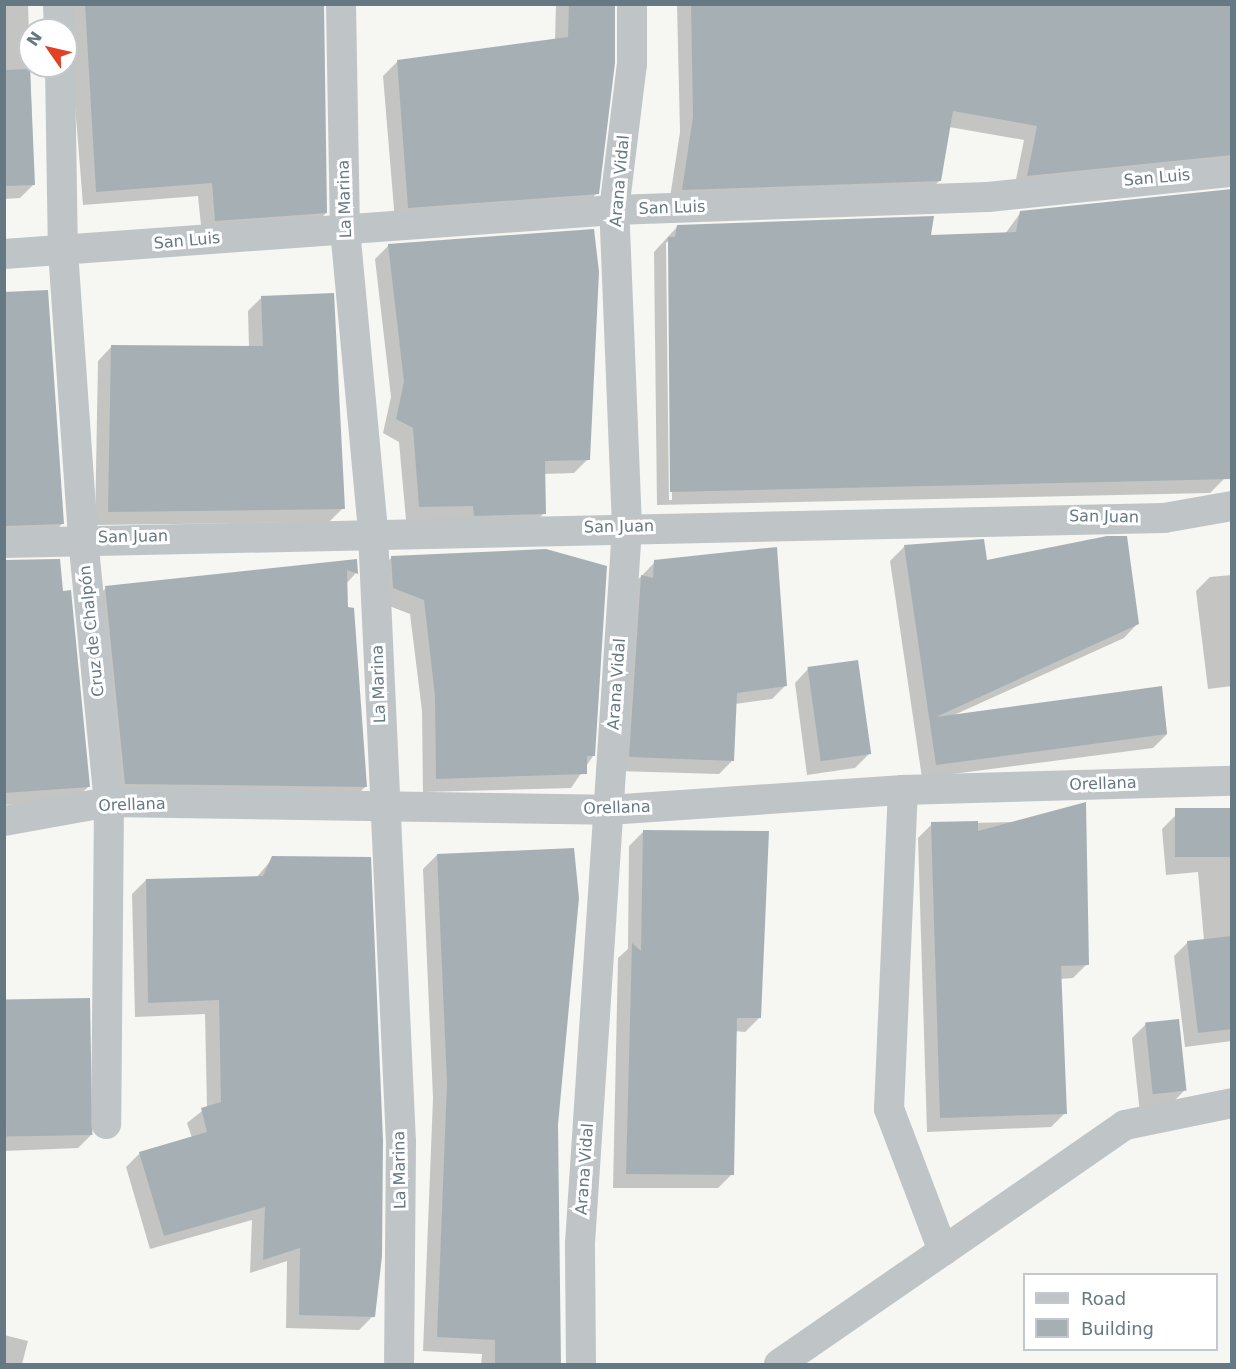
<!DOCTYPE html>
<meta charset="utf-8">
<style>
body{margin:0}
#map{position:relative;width:1236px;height:1369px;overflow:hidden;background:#f6f6f3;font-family:"DejaVu Sans",sans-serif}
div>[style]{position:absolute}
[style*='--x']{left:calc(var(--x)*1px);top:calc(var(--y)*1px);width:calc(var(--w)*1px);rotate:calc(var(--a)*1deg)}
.shadow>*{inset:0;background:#0003}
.building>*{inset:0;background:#a6b0b4;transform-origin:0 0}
.street>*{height:30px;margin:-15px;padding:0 15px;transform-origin:15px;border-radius:15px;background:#bfc4c7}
span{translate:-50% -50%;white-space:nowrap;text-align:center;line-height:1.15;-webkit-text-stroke:6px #fff;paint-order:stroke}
.street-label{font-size:16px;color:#657984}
.frame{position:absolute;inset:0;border:6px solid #657984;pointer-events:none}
.legend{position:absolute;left:1023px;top:1273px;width:195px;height:78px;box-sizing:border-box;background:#fff;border:2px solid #c1c9ce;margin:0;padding:8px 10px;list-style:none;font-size:18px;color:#657984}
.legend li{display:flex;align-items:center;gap:12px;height:30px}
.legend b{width:30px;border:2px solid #c1c9ce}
.north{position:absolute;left:18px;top:18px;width:60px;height:60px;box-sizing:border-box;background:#fff;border:2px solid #c1c9ce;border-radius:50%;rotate:304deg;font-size:16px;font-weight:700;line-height:24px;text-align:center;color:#657984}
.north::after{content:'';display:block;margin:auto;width:21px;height:27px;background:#e24027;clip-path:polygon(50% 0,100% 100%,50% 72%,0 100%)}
</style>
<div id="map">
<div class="shadow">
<i style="clip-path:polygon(4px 4px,28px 4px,34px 184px,20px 198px,4px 199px)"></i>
<i style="clip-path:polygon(67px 4px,322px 4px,326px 213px,312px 227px,202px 235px,198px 196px,83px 205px)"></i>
<i style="clip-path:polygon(556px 4px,615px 4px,597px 193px,583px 207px,395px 221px,383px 76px,397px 62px,555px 40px)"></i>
<i style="clip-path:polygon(677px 4px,1232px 4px,1232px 175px,1014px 189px,1024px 140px,949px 127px,939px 181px,925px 195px,669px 204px,680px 132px)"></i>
<i style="clip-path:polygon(evenodd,1021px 212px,1224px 479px,1210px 493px,657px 505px,654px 252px,677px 227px,929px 236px,1005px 234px,1021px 212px,669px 240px,672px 500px,669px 500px,666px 243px,669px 240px)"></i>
<i style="clip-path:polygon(389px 245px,588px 459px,574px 473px,544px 474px,544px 513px,530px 527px,406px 520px,399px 442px,383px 433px,391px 397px,375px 259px)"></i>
<i style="clip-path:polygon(4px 294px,62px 524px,48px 538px,4px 539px)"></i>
<i style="clip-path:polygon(262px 297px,343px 508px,329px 522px,95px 525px,98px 361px,112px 346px,249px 348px,248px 311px)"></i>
<i style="clip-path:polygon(904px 547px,1138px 623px,1124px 638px,954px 715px,1161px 688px,1167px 734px,1153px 748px,922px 778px,890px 561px)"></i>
<i style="clip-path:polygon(392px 557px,593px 756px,571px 788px,423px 792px,422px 711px,410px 614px,379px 602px,378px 571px)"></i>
<i style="clip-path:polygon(356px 561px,356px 573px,346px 584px,347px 609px,365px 787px,351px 801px,111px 797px,92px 602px,106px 588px)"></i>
<i style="clip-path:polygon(4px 562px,89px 786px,75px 800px,4px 805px)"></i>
<i style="clip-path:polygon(655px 562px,786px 685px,772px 699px,735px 704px,733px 760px,719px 774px,616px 771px,628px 590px)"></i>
<i style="clip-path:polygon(1232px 575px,1232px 686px,1208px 689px,1196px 591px,1210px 577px)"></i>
<i style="clip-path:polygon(808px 669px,869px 754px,855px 768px,807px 775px,795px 683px)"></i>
<i style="clip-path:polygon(1232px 810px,1232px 1041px,1185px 1047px,1174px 956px,1188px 942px,1204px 941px,1198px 872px,1166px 875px,1162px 829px,1176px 815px)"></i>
<i style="clip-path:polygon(1011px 822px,1087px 964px,1073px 978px,1060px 979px,1065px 1113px,1051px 1127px,927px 1132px,918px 838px,932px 824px)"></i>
<i style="clip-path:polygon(643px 832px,759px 1018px,745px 1032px,735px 1031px,732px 1174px,718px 1188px,613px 1188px,618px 958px,628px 949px,629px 846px)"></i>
<i style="clip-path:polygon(437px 855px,557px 1125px,558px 1364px,481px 1364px,482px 1354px,423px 1351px,433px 1098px,423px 869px)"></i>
<i style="clip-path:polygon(273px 858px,373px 1316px,359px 1330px,286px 1328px,287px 1261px,250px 1273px,252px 1220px,150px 1249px,126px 1167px,140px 1153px,192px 1138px,187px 1123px,207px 1107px,205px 1014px,135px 1017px,132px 894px,146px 880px,256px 878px)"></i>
<i style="clip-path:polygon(4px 1003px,92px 1134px,78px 1148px,4px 1151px)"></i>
<i style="clip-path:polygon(1146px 1024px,1185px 1090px,1171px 1104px,1140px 1114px,1132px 1038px)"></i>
<i style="clip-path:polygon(4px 1335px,28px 1341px,22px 1364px,4px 1364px)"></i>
</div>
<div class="building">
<i style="clip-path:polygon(85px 4px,324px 4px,327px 213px,215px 221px,212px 183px,96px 192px)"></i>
<i style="clip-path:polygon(569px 4px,615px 4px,615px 63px,599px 194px,408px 208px,397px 60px,568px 37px)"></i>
<i style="clip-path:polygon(691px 4px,1232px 4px,1232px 155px,1027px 176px,1037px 126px,953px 111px,941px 181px,682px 190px,693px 117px)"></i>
<i style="clip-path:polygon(30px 69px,35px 185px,4px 186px,4px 70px)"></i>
<i style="clip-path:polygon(1232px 189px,1232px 479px,670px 492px,668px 237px,675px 237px,677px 225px,934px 216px,931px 235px,1016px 232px,1020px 211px)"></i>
<i style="clip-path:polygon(594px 229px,599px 272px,590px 460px,545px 461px,546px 514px,474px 516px,473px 506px,419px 507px,413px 428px,396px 419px,404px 382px,388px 244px)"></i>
<i style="clip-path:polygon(48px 290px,64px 524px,4px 526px,4px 292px)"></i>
<i style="clip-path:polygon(334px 293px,345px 509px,108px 512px,111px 345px,263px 346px,261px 296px)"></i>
<i style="clip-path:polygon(1107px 536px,1127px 536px,1139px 624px,936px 717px,1162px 686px,1167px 734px,936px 765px,904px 545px,984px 539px,987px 560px)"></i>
<i style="clip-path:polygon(777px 547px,787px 686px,737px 693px,734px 761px,629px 757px,641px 575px,653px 578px,654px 560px)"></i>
<i style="clip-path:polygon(546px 549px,607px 566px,595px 756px,587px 756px,587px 774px,436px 779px,435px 696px,424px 600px,393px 588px,391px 556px)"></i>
<i style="clip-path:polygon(60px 559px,63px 591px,71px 590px,90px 787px,4px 793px,4px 560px)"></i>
<i style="clip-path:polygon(357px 559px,358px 574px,347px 570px,348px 607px,354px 608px,367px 787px,125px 784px,105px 586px)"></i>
<i style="left:858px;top:660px;width:95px;height:51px;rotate:82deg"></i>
<i style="clip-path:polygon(1086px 802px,1089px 965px,1061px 966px,1067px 1114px,940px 1118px,931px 822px,978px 821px,978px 831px)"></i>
<i style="left:1232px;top:808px;width:49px;height:57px;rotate:90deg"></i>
<i style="clip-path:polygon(643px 830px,769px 831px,761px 1018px,737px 1018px,734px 1175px,626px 1174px,632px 943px,641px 951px)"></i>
<i style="clip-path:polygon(574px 848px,579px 898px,558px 1125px,561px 1365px,495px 1365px,495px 1340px,437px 1337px,447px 1083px,437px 854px)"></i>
<i style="clip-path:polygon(272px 856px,371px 857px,383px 1140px,382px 1256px,375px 1317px,299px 1315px,300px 1248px,263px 1260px,265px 1207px,164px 1236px,139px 1152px,207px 1132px,201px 1108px,221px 1102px,219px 1000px,148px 1003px,146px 879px,263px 876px)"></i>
<i style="clip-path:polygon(1232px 936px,1232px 1029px,1198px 1033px,1187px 941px)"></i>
<i style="left:90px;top:998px;width:137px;height:86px;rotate:89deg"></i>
<i style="left:1179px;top:1019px;width:72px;height:34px;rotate:84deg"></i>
</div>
<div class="street">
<i style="--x:58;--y:4;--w:26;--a:88"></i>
<i style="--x:341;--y:4;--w:225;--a:89"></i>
<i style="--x:345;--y:229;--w:305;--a:84.7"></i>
<i style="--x:373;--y:533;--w:610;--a:87.37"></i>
<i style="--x:401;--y:1142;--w:222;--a:90.5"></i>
<i style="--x:60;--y:66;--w:185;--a:89.1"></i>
<i style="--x:63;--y:251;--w:288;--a:86"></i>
<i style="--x:83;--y:538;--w:265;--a:84.4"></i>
<i style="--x:109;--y:802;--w:322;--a:90.5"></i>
<i style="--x:4;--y:254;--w:612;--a:-4.13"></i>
<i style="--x:614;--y:210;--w:374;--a:-2"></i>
<i style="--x:988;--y:197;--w:245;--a:-5.9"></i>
<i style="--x:4;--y:543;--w:1160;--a:-1.23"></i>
<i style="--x:1164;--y:518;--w:69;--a:-10"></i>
<i style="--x:4;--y:821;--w:107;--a:-10.3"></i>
<i style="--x:109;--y:802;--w:499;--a:0.9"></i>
<i style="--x:608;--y:810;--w:296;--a:-3.9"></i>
<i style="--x:903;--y:790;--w:329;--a:-1.6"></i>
<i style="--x:943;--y:1251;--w:221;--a:-34.7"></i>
<i style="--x:1125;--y:1125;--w:109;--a:-11.6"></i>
<i style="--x:581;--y:1364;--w:121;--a:-90.5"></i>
<i style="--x:580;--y:1243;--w:718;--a:-86.24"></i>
<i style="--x:627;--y:527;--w:317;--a:-92.3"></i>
<i style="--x:614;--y:210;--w:147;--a:-83"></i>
<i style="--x:632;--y:64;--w:60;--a:-90"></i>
<i style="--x:779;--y:1364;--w:199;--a:-34.6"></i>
<i style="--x:943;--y:1251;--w:152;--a:-110.8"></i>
<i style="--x:889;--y:1109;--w:319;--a:-87.5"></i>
</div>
<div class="street-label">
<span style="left:1157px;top:178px;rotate:-5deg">San Luis</span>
<span style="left:620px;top:181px;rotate:-85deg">Arana Vidal</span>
<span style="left:345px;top:199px;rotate:-92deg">La Marina</span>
<span style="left:672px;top:208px;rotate:-2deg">San Luis</span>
<span style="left:187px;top:241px;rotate:-5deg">San Luis</span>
<span style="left:1104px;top:517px;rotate:1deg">San Juan</span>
<span style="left:619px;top:527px;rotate:-1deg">San Juan</span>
<span style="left:133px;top:537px;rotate:-1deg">San Juan</span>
<span style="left:92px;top:631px;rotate:-96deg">Cruz de Chalpón</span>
<span style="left:379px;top:684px;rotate:-92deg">La Marina</span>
<span style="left:617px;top:684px;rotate:-86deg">Arana Vidal</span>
<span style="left:1103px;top:784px;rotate:-2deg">Orellana</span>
<span style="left:132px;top:805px;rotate:-2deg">Orellana</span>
<span style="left:617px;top:808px;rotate:-2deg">Orellana</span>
<span style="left:585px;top:1169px;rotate:-86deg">Arana Vidal</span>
<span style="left:400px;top:1170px;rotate:-91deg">La Marina</span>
</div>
<div class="frame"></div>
<ul class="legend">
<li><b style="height:8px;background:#bfc4c7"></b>Road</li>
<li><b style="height:16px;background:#a6b0b4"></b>Building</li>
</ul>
<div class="north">N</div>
</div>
